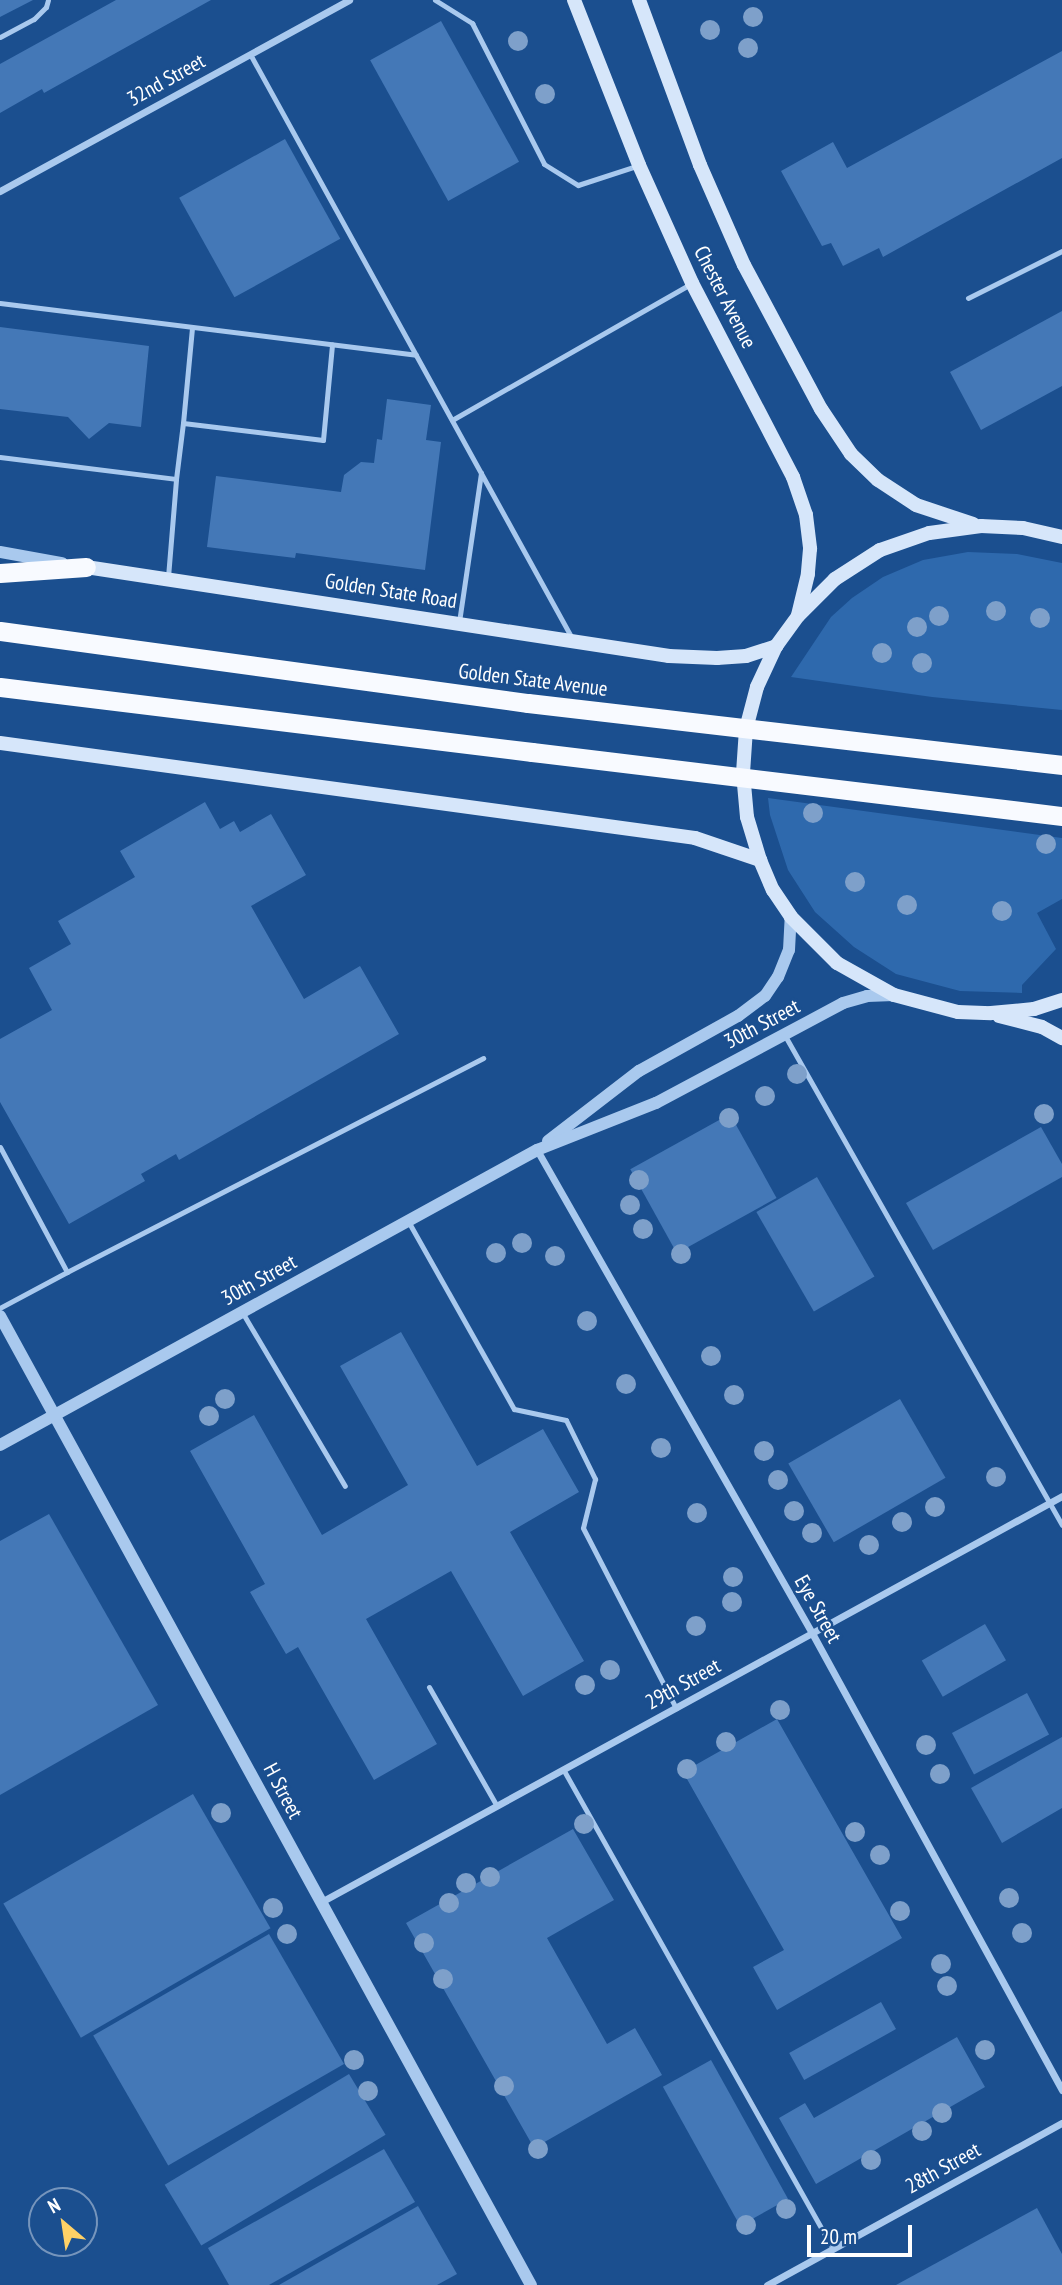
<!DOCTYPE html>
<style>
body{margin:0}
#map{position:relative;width:1062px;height:2285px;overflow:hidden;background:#1b4f8f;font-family:"PT Sans Narrow",sans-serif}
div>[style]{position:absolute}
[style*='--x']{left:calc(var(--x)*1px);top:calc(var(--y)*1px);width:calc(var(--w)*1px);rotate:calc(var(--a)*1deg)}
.green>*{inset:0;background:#2e69ad}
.building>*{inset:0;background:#4478b7;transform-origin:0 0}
.service>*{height:5px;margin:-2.5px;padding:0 2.5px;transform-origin:2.5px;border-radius:2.5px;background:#a9c9ee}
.minor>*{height:7px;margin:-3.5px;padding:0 3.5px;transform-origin:3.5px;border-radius:3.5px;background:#a9c9ee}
.tertiary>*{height:12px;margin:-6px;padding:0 6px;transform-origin:6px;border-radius:6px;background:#a9c9ee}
.secondary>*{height:14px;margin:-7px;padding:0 7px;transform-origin:7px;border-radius:7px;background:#d6e6fa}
.trunk>*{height:19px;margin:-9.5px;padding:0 9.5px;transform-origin:9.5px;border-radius:9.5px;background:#f8faff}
.trunk-bridge>*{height:19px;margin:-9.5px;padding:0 9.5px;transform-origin:9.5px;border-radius:9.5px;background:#f8faff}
.trees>*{width:20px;height:20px;margin:-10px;border-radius:50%;background:#7ea0ca}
span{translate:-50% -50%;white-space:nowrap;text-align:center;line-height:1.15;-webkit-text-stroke:5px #1b4f8f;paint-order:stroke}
.street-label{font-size:21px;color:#fff}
.north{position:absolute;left:28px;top:2187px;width:70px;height:70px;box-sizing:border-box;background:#1b4f8f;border:2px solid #7695bc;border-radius:50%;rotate:331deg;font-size:19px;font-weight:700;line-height:28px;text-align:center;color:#fff}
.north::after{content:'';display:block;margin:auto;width:24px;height:32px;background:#ffd166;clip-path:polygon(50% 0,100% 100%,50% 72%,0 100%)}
.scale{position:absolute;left:807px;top:2225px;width:105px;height:32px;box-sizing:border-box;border:4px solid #fff;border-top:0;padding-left:9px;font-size:21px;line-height:24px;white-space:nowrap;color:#fff;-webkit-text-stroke:5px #1b4f8f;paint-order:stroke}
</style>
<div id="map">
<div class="green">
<i style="clip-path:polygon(968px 552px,1017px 554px,1062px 563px,1062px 710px,932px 697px,791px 677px,831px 617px,852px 598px,883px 577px,923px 560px)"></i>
<i style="clip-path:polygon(768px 798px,1062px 838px,1062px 899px,1037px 913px,1056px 949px,1022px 985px,1022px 993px,960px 991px,896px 974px,854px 947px,815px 912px,788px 870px,770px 815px)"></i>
</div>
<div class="building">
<i style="clip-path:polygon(0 0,33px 0,0 17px)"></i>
<i style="clip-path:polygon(116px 0,211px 0,44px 93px,42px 89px,0 113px,0 64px)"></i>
<i style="left:441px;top:21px;width:161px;height:81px;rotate:61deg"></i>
<i style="clip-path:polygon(1062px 51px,1062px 158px,883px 257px,879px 248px,843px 266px,831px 243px,822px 246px,781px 171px,833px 142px,847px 168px)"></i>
<i style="left:285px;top:139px;width:114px;height:121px;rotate:61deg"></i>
<i style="clip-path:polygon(1062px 311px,1062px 386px,981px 430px,950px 372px)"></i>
<i style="clip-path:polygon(0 327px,149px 346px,141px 427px,109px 423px,89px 439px,68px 417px,0 409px)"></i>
<i style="clip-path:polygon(387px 399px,431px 405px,426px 440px,441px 442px,425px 570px,296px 553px,295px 558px,207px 547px,216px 476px,341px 492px,344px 475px,361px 462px,374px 463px,377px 439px,382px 440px)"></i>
<i style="clip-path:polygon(205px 802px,220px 829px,234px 821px,240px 832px,271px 814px,306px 875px,251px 906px,304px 999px,360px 966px,399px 1034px,179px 1160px,176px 1154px,141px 1174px,145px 1181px,69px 1224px,0 1102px,0 1039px,52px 1010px,29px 968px,71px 944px,58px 921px,135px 877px,120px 851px)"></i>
<i style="left:730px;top:1114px;width:96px;height:114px;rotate:61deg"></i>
<i style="clip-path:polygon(1041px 1127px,1062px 1164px,1062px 1177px,933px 1250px,906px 1203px)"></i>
<i style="left:817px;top:1177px;width:115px;height:70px;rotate:60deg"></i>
<i style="clip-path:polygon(401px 1332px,477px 1466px,543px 1429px,579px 1492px,510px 1532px,584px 1661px,523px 1696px,451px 1571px,366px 1619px,437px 1744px,374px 1780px,298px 1647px,286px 1654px,250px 1592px,265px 1584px,190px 1451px,254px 1415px,322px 1535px,408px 1485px,340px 1366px)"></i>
<i style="left:900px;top:1399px;width:91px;height:129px;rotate:60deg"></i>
<i style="clip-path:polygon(49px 1514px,158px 1705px,0 1795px,0 1541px)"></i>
<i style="left:985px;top:1624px;width:42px;height:73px;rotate:60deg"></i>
<i style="left:1027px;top:1693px;width:47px;height:85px;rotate:62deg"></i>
<i style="clip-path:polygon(777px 1719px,902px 1938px,777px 2010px,753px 1967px,784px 1950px,683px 1772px)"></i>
<i style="clip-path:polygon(1062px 1737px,1062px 1808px,1002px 1843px,971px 1788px)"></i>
<i style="left:193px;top:1794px;width:155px;height:219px;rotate:60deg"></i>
<i style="clip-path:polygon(573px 1829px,614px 1900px,547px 1938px,607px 2044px,635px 2028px,662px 2075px,534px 2148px,406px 1923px)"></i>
<i style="left:269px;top:1934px;width:150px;height:203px;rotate:60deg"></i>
<i style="left:881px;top:2002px;width:31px;height:105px;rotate:61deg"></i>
<i style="clip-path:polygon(957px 2037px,985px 2087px,816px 2184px,779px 2118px,805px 2103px,814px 2118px)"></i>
<i style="left:711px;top:2060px;width:159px;height:55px;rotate:61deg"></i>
<i style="left:349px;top:2074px;width:71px;height:215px;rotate:59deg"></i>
<i style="clip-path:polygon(384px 2149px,415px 2202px,269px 2285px,229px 2285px,208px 2248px)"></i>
<i style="clip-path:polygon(418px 2206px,457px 2274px,437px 2285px,279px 2285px)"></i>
<i style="clip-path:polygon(1037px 2208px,1062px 2254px,1062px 2285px,896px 2285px)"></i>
</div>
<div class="service">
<i style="--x:435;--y:0;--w:44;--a:31.9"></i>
<i style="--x:472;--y:23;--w:158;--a:62.9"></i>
<i style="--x:544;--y:164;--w:40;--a:32"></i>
<i style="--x:578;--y:185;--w:61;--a:-18.1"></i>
<i style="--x:0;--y:37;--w:38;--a:-28"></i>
<i style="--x:34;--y:19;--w:17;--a:-45"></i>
<i style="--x:46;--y:7;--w:7;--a:-74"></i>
<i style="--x:250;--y:54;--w:669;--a:61.14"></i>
<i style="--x:968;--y:298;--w:105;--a:-26.6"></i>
<i style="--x:0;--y:303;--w:419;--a:7.1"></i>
<i style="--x:452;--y:420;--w:273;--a:-29.7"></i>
<i style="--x:183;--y:423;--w:96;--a:-84.6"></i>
<i style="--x:0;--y:457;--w:177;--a:7.1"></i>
<i style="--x:176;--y:479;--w:56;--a:-82.9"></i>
<i style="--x:183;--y:423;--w:141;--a:6.9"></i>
<i style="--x:323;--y:440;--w:96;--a:-84.6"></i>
<i style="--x:168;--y:577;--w:98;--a:-85.3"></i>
<i style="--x:459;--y:622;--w:151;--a:-81.6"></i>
<i style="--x:784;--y:1034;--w:564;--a:60.48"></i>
<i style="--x:0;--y:1147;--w:142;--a:61.8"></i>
<i style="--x:67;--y:1272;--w:76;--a:151.8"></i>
<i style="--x:408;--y:1221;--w:216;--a:60.6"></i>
<i style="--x:514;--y:1409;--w:53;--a:11.9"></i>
<i style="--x:566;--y:1420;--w:66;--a:63.8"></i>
<i style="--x:595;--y:1479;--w:50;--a:103.8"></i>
<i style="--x:583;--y:1528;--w:203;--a:62.7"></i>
<i style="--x:67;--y:1272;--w:468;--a:-27.2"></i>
<i style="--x:242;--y:1312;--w:202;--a:59.4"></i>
<i style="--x:429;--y:1687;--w:137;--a:60.3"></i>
<i style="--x:563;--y:1769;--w:551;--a:60.64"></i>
</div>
<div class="minor">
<i style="--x:0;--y:191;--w:398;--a:-28.7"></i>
<i style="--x:537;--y:1150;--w:556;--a:60.34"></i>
<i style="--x:812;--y:1633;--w:521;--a:61.32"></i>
<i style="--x:321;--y:1902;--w:845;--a:-28.72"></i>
<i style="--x:767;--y:2285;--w:337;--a:-28.8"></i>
</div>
<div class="tertiary">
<i style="--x:0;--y:552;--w:63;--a:10.1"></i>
<i style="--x:548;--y:1141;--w:115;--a:-37.6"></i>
<i style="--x:639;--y:1071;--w:113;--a:-29.1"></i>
<i style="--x:738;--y:1016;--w:34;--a:-37"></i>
<i style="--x:765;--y:996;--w:23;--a:-56"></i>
<i style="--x:778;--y:977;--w:29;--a:-68"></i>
<i style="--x:789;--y:950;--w:33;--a:-87"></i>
<i style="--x:0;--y:1316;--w:1105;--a:61.28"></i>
<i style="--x:0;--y:1445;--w:613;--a:-28.78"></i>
<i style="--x:537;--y:1150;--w:128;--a:-21.6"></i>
<i style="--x:656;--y:1103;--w:212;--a:-28.1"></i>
<i style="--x:843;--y:1003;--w:25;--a:-16"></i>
<i style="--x:867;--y:996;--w:27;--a:-2"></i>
</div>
<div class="secondary">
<i style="--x:574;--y:0;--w:177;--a:68.5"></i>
<i style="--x:639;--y:165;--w:129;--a:65.8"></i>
<i style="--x:692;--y:283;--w:219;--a:62.5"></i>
<i style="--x:793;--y:477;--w:40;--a:71.1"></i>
<i style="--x:806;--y:515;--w:34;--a:83"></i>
<i style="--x:810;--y:549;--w:25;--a:95"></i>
<i style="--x:808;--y:574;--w:42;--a:103.7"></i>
<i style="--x:639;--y:0;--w:176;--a:69.7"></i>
<i style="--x:700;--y:165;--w:109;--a:66.3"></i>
<i style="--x:744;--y:265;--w:163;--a:61.9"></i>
<i style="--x:821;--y:409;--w:54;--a:56.3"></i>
<i style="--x:851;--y:454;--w:37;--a:44"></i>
<i style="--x:878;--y:480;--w:45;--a:33.3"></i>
<i style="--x:916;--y:505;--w:60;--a:18.4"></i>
<i style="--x:1062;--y:537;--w:40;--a:-167"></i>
<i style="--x:1023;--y:528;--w:42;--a:-177.3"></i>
<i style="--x:981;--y:526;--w:52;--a:172.3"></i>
<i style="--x:929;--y:533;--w:52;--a:160.9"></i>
<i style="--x:880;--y:550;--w:54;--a:147.2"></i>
<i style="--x:835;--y:579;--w:52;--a:135"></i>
<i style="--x:798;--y:616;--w:37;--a:126"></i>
<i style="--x:776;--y:646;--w:45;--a:114.9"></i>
<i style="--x:757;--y:687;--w:43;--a:104.7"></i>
<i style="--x:746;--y:729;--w:44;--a:93.9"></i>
<i style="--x:743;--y:773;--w:44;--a:84.8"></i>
<i style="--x:747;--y:817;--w:45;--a:73.2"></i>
<i style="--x:760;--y:860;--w:33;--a:67"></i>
<i style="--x:773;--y:890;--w:32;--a:56"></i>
<i style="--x:791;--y:917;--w:65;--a:45"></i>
<i style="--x:837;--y:963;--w:65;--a:29.3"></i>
<i style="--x:894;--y:995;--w:66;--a:14.9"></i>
<i style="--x:958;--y:1012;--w:33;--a:2"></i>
<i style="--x:991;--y:1013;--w:43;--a:-5.3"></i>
<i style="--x:1034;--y:1009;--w:29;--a:-18"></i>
<i style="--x:86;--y:567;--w:590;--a:8.68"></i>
<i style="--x:669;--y:656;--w:48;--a:2.4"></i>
<i style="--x:717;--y:658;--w:29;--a:-4"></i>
<i style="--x:746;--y:656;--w:32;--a:-18"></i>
<i style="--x:0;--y:743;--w:701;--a:7.78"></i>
<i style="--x:695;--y:838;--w:69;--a:18.7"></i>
<i style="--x:999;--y:1016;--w:44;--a:14.3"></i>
<i style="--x:1042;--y:1027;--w:23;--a:29"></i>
</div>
<div class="trunk">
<i style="--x:0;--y:573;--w:86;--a:-4"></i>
<i style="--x:0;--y:631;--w:533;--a:7.77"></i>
<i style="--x:0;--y:687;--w:536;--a:6.97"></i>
</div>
<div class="trunk-bridge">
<i style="--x:528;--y:703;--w:538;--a:6.62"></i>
<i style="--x:532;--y:752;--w:534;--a:6.89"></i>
</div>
<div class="trees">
<i style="left:753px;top:17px"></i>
<i style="left:710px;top:30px"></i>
<i style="left:518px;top:41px"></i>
<i style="left:748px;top:48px"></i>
<i style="left:545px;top:94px"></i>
<i style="left:996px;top:611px"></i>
<i style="left:939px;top:616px"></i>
<i style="left:1040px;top:618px"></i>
<i style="left:917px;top:627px"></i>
<i style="left:882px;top:653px"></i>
<i style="left:922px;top:663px"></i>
<i style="left:813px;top:813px"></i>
<i style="left:1046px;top:844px"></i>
<i style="left:855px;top:882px"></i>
<i style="left:907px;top:905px"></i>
<i style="left:1002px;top:911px"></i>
<i style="left:797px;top:1074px"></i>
<i style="left:765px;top:1096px"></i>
<i style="left:1044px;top:1114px"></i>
<i style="left:729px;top:1118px"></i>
<i style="left:639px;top:1180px"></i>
<i style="left:630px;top:1205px"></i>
<i style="left:643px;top:1229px"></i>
<i style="left:522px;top:1243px"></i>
<i style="left:496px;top:1253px"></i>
<i style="left:681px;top:1254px"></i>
<i style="left:555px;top:1256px"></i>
<i style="left:587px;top:1321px"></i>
<i style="left:711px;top:1356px"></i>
<i style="left:626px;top:1384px"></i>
<i style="left:734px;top:1395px"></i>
<i style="left:225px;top:1399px"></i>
<i style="left:209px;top:1416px"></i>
<i style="left:661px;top:1448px"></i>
<i style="left:764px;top:1451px"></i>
<i style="left:996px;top:1477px"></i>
<i style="left:778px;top:1480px"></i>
<i style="left:935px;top:1507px"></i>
<i style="left:794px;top:1511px"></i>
<i style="left:697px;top:1513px"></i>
<i style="left:902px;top:1522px"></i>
<i style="left:812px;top:1533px"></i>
<i style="left:869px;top:1545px"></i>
<i style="left:733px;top:1577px"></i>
<i style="left:732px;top:1602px"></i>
<i style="left:696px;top:1626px"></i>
<i style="left:610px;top:1670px"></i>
<i style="left:585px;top:1685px"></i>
<i style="left:780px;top:1710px"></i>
<i style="left:726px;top:1742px"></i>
<i style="left:926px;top:1745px"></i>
<i style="left:687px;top:1769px"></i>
<i style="left:940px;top:1774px"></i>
<i style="left:221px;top:1813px"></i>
<i style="left:584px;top:1824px"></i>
<i style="left:855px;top:1832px"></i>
<i style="left:880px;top:1855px"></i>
<i style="left:490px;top:1877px"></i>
<i style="left:466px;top:1883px"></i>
<i style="left:1009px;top:1898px"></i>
<i style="left:449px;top:1903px"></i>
<i style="left:273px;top:1908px"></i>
<i style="left:900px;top:1911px"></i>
<i style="left:1022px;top:1933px"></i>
<i style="left:287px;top:1934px"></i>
<i style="left:424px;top:1943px"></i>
<i style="left:941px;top:1964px"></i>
<i style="left:443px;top:1979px"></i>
<i style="left:947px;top:1986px"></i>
<i style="left:985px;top:2050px"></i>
<i style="left:354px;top:2060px"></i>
<i style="left:504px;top:2086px"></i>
<i style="left:368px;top:2091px"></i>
<i style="left:942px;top:2113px"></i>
<i style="left:922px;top:2131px"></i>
<i style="left:538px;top:2149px"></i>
<i style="left:871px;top:2160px"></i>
<i style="left:786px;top:2209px"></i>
<i style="left:746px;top:2225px"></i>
</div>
<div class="street-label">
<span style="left:166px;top:80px;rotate:-29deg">32nd Street</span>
<span style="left:725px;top:297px;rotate:63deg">Chester Avenue</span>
<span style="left:391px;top:591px;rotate:9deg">Golden State Road</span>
<span style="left:533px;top:680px;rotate:7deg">Golden State Avenue</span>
<span style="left:762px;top:1024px;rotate:-28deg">30th Street</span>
<span style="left:259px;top:1280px;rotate:-29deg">30th Street</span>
<span style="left:818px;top:1609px;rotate:61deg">Eye Street</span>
<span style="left:683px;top:1684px;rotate:-29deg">29th Street</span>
<span style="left:283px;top:1791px;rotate:62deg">H Street</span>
<span style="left:943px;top:2168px;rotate:-29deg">28th Street</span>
</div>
<div class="north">N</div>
<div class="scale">20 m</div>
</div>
